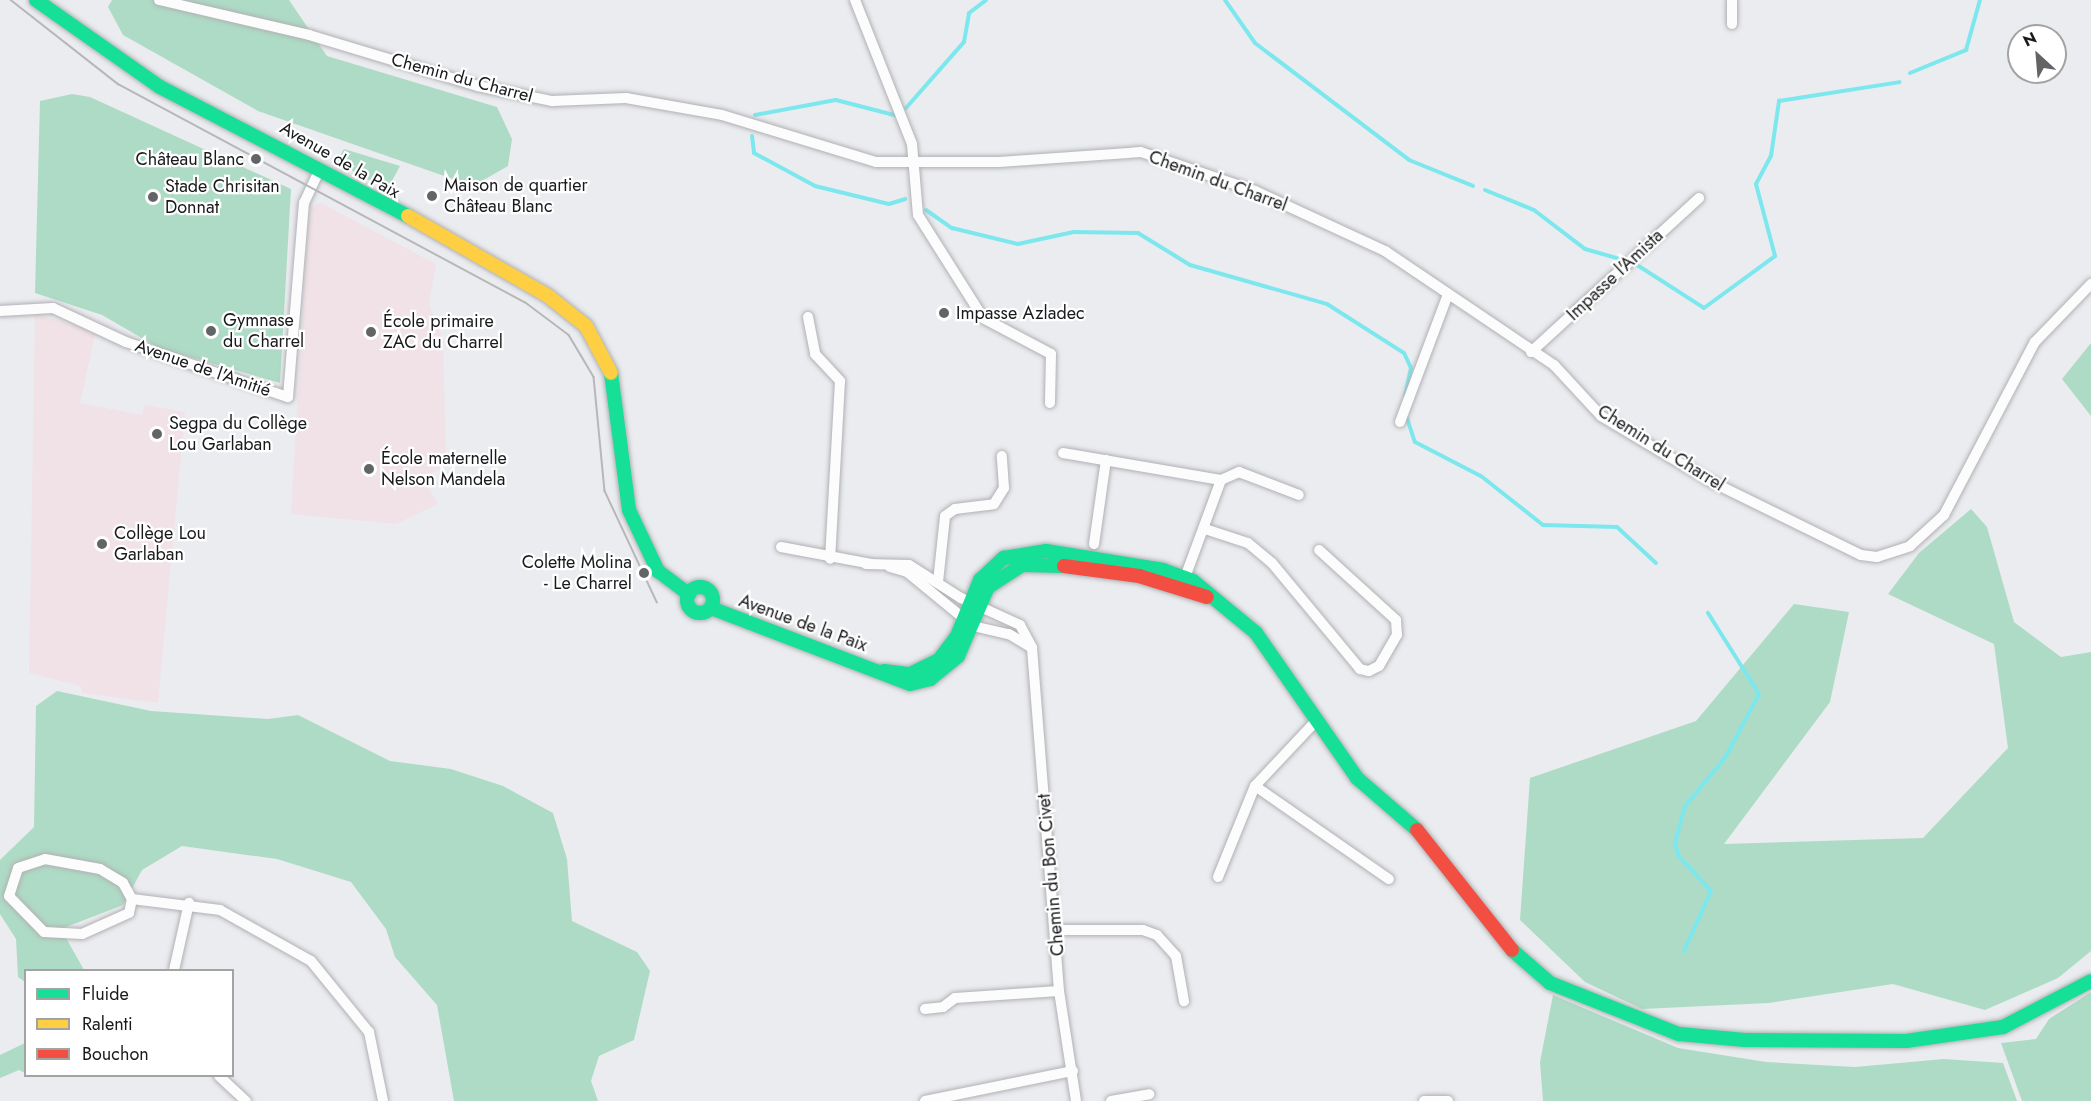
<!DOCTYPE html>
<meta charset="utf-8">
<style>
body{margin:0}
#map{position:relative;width:2091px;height:1101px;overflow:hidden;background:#ebecef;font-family:Jost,sans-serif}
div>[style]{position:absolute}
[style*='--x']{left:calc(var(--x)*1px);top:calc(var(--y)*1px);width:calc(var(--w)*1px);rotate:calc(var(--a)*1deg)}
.education>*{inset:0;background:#f0e2e7}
.green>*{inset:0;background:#aedbc5}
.stream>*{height:4px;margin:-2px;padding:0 2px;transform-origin:2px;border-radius:2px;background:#7de7ee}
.roads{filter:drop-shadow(0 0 2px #b0b1b4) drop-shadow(0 0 2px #b0b1b4)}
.street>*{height:10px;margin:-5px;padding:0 5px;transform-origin:5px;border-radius:5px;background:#fcfcfd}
.fast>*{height:14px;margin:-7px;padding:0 7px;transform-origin:7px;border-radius:7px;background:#16e098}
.fast>.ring{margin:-7px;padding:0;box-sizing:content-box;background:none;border:14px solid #16e098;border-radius:50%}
.slow>*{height:14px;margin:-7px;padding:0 7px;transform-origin:7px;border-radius:7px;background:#ffcf43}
.jam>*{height:14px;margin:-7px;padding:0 7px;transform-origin:7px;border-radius:7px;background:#f24e42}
.tram>*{height:1.5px;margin:-0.75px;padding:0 0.75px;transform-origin:0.75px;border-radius:0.75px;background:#b7b7b8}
.dots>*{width:16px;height:16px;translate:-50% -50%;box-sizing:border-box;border:3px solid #fff;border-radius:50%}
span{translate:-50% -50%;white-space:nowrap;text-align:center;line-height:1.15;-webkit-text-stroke:4.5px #fff;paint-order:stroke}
.street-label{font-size:18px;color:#191a1c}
.poi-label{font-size:18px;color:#191a1c}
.right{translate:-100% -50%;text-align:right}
.left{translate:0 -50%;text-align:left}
.legend{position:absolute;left:24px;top:969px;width:210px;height:108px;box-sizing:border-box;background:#fff;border:2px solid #a3a3a4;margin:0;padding:8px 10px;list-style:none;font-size:18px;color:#191a1c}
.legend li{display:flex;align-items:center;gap:12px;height:30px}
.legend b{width:30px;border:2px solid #a3a3a4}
.north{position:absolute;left:2007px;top:24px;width:60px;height:60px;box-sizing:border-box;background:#fff;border:2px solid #a3a3a4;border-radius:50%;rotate:334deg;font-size:16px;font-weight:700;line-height:24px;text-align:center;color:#191a1c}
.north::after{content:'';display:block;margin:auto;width:21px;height:27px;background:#626466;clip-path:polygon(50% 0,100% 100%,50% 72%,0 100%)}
</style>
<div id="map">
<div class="education">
<i style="clip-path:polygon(321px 203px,436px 264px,429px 304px,443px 340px,446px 465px,431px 474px,428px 487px,438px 504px,396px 524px,291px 514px,307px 238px,311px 206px)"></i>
<i style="clip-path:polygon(35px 314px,96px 331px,80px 403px,142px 415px,145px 405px,185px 412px,158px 703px,82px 693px,81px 686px,29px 673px)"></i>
</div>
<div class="green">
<i style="clip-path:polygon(112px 0,289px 0,327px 56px,497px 107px,512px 139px,508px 166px,473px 186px,258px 111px,123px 35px,108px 7px)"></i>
<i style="clip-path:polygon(72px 94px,90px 97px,291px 189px,280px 383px,159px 348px,102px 315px,35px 293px,40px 101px)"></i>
<i style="clip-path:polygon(344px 149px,400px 166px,387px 190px,336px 162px)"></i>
<i style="clip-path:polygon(2091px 343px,2091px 416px,2062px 379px)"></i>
<i style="clip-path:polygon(1971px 509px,1987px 527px,2014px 622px,2061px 657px,2091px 652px,2091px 951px,2058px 978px,1985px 1010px,1893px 984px,1769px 1003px,1642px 1009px,1585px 982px,1520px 920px,1530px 778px,1696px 721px,1794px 604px,1849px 612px,1830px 702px,1724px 844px,1923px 838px,2008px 748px,1994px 644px,1888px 594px,1919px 553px)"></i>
<i style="clip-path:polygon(57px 691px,151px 711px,268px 719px,298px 715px,390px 761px,451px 769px,503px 786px,553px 813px,567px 859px,572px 921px,637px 952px,650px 971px,634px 1040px,599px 1056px,591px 1081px,598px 1101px,454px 1101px,437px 1005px,395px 957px,386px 929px,351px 882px,277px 859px,182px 846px,142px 870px,123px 905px,61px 929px,84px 970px,26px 970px,25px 982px,18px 977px,16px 939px,0 914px,0 860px,34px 827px,36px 706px)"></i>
<i style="clip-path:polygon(2091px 992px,2091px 1101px,2022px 1101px,2001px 1043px,2036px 1039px,2049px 1019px)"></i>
<i style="clip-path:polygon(1553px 995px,1678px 1048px,1766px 1062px,1855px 1067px,1944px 1059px,2003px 1063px,2017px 1101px,1543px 1101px,1540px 1062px)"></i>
<i style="clip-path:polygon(25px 1043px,25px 1073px,19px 1070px,0 1078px,0 1055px)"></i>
</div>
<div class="stream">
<i style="--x:1225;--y:0;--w:52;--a:55.1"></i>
<i style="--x:1255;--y:43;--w:193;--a:37.2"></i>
<i style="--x:1409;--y:160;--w:69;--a:22.1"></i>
<i style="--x:1910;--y:73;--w:61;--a:-22.3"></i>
<i style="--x:1966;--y:50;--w:52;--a:-74.4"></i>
<i style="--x:906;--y:108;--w:88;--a:-48.7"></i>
<i style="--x:964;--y:42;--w:29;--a:-80"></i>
<i style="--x:969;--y:13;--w:21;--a:-37"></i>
<i style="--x:755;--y:115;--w:82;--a:-10.5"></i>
<i style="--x:836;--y:100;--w:60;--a:14.5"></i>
<i style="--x:752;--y:136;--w:17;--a:83"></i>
<i style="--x:754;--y:153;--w:69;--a:28.4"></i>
<i style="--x:815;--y:186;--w:76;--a:13.7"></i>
<i style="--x:889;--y:204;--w:17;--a:-17"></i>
<i style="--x:1485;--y:190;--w:53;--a:22.2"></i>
<i style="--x:1534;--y:210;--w:64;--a:37.4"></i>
<i style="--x:1585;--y:249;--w:35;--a:16"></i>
<i style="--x:926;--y:210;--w:32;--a:35"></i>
<i style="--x:952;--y:228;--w:68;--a:13.6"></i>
<i style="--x:1018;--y:244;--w:57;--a:-12.1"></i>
<i style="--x:1074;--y:232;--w:64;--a:0.9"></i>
<i style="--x:1138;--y:233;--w:61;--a:31.6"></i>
<i style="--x:1190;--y:265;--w:142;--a:15.9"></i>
<i style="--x:1327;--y:304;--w:91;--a:32.5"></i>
<i style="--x:1404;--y:353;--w:17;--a:65"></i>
<i style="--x:1411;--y:368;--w:29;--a:102"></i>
<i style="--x:1634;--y:263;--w:83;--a:32.7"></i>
<i style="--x:1704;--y:308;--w:88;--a:-36.2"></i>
<i style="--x:1775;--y:256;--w:74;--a:-104.8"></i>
<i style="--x:1756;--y:184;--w:32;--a:-62"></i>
<i style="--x:1771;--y:156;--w:56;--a:-81.7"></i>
<i style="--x:1779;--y:101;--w:122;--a:-8.9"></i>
<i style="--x:1407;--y:418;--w:25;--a:72"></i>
<i style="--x:1415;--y:442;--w:74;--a:27.3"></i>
<i style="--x:1481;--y:476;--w:79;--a:38.3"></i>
<i style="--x:1543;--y:525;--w:74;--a:1.5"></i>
<i style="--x:1617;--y:527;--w:53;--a:42.7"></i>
<i style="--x:1684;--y:951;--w:66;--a:-65.8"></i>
<i style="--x:1711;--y:891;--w:49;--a:-132.5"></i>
<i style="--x:1678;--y:855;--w:12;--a:-104"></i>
<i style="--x:1675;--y:843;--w:38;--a:-75"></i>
<i style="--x:1685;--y:806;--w:62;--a:-50.2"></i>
<i style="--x:1725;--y:758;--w:72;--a:-62"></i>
<i style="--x:1759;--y:694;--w:96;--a:-122.2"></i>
</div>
<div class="roads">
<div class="street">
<i style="--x:159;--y:0;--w:154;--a:13.1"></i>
<i style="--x:309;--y:35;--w:177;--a:16.8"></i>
<i style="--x:478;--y:86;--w:76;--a:11.5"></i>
<i style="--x:552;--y:101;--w:74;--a:-2.3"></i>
<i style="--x:626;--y:98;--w:97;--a:10"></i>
<i style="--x:722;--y:115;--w:161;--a:17"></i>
<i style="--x:876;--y:162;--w:123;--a:0"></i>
<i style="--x:999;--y:162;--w:142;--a:-4"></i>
<i style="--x:1141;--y:152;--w:120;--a:18.9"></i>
<i style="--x:1255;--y:191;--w:143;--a:24.8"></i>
<i style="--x:1385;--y:251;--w:204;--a:34"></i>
<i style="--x:1554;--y:365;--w:69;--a:47.3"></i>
<i style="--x:1601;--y:416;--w:127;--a:30.8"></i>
<i style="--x:1710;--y:481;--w:168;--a:26.1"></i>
<i style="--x:1861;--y:555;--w:16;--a:7"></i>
<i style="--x:1877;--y:557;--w:35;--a:-18"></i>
<i style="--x:1910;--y:546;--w:46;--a:-42.4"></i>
<i style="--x:1944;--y:515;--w:195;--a:-62.3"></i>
<i style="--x:2035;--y:342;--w:81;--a:-46"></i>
<i style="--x:855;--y:0;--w:155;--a:68.4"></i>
<i style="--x:912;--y:144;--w:71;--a:85.2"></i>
<i style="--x:918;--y:215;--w:122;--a:57.7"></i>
<i style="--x:983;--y:318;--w:77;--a:27.9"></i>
<i style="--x:1051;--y:354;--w:49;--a:91.2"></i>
<i style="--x:1732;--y:24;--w:24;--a:-90"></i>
<i style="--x:0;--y:311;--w:53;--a:-3.2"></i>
<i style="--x:53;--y:308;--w:81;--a:25"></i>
<i style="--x:126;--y:342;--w:171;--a:18.8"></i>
<i style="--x:288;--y:397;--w:195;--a:-85.3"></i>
<i style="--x:304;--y:203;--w:38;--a:-65"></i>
<i style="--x:808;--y:317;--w:38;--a:79"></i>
<i style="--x:815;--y:354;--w:37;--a:47"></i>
<i style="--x:840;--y:381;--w:178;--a:93.2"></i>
<i style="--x:1531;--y:352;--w:228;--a:-42.5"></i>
<i style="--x:1400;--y:422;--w:137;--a:-69.4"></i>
<i style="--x:1063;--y:453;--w:160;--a:9.7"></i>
<i style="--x:1221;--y:480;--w:110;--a:110.3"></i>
<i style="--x:1221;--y:480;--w:20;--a:-24"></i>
<i style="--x:1239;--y:472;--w:64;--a:21"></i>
<i style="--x:1205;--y:529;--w:45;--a:18"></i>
<i style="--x:1248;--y:543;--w:31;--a:40"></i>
<i style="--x:1272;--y:563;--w:138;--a:50.3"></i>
<i style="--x:1360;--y:669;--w:9;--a:13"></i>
<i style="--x:1369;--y:671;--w:11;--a:-27"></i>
<i style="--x:1379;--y:666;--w:36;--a:-60"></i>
<i style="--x:1397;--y:635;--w:15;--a:-94"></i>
<i style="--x:1396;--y:620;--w:104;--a:-137.7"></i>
<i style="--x:1094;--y:544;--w:85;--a:-81.9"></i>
<i style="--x:781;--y:547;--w:93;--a:10.6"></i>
<i style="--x:866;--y:564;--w:43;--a:1.3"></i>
<i style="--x:909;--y:565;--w:62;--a:32.4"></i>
<i style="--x:961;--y:598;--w:65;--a:24.6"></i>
<i style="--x:1020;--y:625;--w:26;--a:62"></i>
<i style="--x:1032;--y:648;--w:344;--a:85.5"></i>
<i style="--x:1059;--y:991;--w:111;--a:81.2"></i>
<i style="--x:890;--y:567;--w:18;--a:16"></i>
<i style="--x:907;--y:572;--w:85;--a:39.3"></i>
<i style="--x:973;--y:626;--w:37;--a:13"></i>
<i style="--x:1009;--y:634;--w:27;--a:31"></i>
<i style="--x:938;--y:582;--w:66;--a:-83.9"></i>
<i style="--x:945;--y:516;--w:12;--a:-35"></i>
<i style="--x:955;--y:509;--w:39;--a:-7"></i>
<i style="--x:994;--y:504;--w:19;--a:-58"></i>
<i style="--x:1004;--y:488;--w:32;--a:-94"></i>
<i style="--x:1316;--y:721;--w:89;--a:133.2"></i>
<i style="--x:1255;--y:786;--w:163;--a:34.8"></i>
<i style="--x:45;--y:859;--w:56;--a:10.3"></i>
<i style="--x:100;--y:869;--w:27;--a:31"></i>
<i style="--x:123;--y:883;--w:18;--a:61"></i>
<i style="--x:132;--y:899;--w:14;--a:102"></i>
<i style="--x:129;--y:913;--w:51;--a:155.9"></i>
<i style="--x:82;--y:934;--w:38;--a:-177"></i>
<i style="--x:44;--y:932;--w:50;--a:-134.2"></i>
<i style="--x:9;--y:896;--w:29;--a:-72"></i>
<i style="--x:18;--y:868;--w:28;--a:-18"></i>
<i style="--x:1218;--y:877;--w:98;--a:-67.9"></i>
<i style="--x:132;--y:899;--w:89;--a:7.1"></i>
<i style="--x:220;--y:910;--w:104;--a:29.3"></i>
<i style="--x:311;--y:961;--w:92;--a:50.8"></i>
<i style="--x:369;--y:1032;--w:70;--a:78.5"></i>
<i style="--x:1056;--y:930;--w:87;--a:0"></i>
<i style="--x:1143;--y:930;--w:15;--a:20"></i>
<i style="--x:1157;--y:935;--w:28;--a:48"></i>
<i style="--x:1176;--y:956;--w:46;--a:79.9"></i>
<i style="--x:174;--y:970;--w:69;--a:-77.4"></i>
<i style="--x:925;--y:1009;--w:18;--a:-6"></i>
<i style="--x:943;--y:1007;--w:15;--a:-37"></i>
<i style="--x:955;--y:998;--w:104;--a:-3.9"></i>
<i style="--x:219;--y:1076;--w:37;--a:43"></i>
<i style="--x:925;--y:1101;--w:151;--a:-11.5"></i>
<i style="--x:1111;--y:1101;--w:39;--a:-10"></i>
<i style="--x:1424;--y:1101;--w:24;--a:0"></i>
</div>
<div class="fast">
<i style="--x:36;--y:0;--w:151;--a:35.1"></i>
<i style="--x:160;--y:87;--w:280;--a:27.5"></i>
<i style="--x:611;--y:373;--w:138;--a:82.5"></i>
<i style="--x:629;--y:510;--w:68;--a:64.6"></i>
<i style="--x:658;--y:571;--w:39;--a:37"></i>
<i class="ring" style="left:687px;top:587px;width:12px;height:12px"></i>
<i style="--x:711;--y:608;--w:213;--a:20.9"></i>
<i style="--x:910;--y:684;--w:21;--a:-14"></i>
<i style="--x:930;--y:679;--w:36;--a:-39"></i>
<i style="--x:958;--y:656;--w:75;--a:-66.5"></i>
<i style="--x:988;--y:587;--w:40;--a:-32.9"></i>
<i style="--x:1022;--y:565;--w:42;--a:1.4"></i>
<i style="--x:884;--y:671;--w:26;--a:7"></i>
<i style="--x:910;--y:674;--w:32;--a:-26"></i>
<i style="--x:939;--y:660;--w:30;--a:-53"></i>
<i style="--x:957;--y:636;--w:61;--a:-67.7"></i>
<i style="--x:980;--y:580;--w:33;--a:-43"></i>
<i style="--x:1004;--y:558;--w:43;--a:-9.5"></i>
<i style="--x:1046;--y:551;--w:119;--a:9.2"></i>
<i style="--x:1163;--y:570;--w:32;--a:20"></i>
<i style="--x:1193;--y:581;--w:82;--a:39.5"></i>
<i style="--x:1256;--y:633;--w:177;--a:55.1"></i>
<i style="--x:1357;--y:778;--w:79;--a:40.9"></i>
<i style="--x:1512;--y:950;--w:50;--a:41"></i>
<i style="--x:1550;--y:983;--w:139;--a:21.6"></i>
<i style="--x:1679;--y:1034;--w:66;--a:5.2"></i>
<i style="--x:1745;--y:1040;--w:161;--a:0.4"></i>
<i style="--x:1906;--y:1041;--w:98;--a:-8.2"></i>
<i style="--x:2003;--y:1027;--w:99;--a:-27.6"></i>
</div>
<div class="slow">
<i style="--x:408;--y:216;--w:161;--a:29.7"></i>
<i style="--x:548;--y:296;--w:48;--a:38.3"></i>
<i style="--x:586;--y:326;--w:53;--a:62"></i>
</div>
<div class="jam">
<i style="--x:1064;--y:566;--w:76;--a:7.6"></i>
<i style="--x:1139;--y:576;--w:71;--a:17.2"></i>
<i style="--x:1417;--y:830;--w:153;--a:51.6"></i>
</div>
</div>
<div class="tram">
<i style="--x:11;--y:0;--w:136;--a:38.1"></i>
<i style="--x:118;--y:84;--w:462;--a:28.2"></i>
<i style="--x:525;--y:302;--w:55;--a:36.9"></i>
<i style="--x:569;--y:335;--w:49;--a:59.2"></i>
<i style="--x:594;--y:377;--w:115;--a:84.5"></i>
<i style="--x:605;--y:491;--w:123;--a:64.9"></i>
</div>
<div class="dots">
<i style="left:256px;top:159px;background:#626466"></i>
<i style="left:432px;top:196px;background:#626466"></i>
<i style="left:153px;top:197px;background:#626466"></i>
<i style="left:944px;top:313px;background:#626466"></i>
<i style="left:211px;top:331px;background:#626466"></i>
<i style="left:371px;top:332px;background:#626466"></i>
<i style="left:157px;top:434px;background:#626466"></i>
<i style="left:369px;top:469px;background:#626466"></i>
<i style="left:102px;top:544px;background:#626466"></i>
<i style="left:644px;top:573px;background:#626466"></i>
</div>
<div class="street-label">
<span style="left:462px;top:78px;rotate:15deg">Chemin du Charrel</span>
<span style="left:340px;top:160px;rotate:30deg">Avenue de la Paix</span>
<span style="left:1218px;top:181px;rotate:20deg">Chemin du Charrel</span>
<span style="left:1615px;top:275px;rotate:-43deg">Impasse l'Amista</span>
<span style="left:203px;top:368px;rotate:19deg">Avenue de l'Amitié</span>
<span style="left:1661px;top:448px;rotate:32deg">Chemin du Charrel</span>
<span style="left:803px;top:623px;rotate:20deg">Avenue de la Paix</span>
<span style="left:1051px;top:875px;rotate:-95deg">Chemin du Bon Civet</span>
</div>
<div class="poi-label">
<span class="right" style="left:244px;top:159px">Château Blanc</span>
<span class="left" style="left:444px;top:196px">Maison de quartier<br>Château Blanc</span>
<span class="left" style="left:165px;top:197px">Stade Chrisitan<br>Donnat</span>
<span class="left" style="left:956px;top:313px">Impasse Azladec</span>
<span class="left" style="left:223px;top:331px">Gymnase<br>du Charrel</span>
<span class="left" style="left:383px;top:332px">École primaire<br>ZAC du Charrel</span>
<span class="left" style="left:169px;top:434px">Segpa du Collège<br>Lou Garlaban</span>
<span class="left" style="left:381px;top:469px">École maternelle<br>Nelson Mandela</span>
<span class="left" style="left:114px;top:544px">Collège Lou<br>Garlaban</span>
<span class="right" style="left:632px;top:573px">Colette Molina<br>- Le Charrel</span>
</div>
<ul class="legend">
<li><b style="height:8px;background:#16e098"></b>Fluide</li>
<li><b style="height:8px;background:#ffcf43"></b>Ralenti</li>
<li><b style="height:8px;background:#f24e42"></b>Bouchon</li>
</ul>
<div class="north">N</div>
</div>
